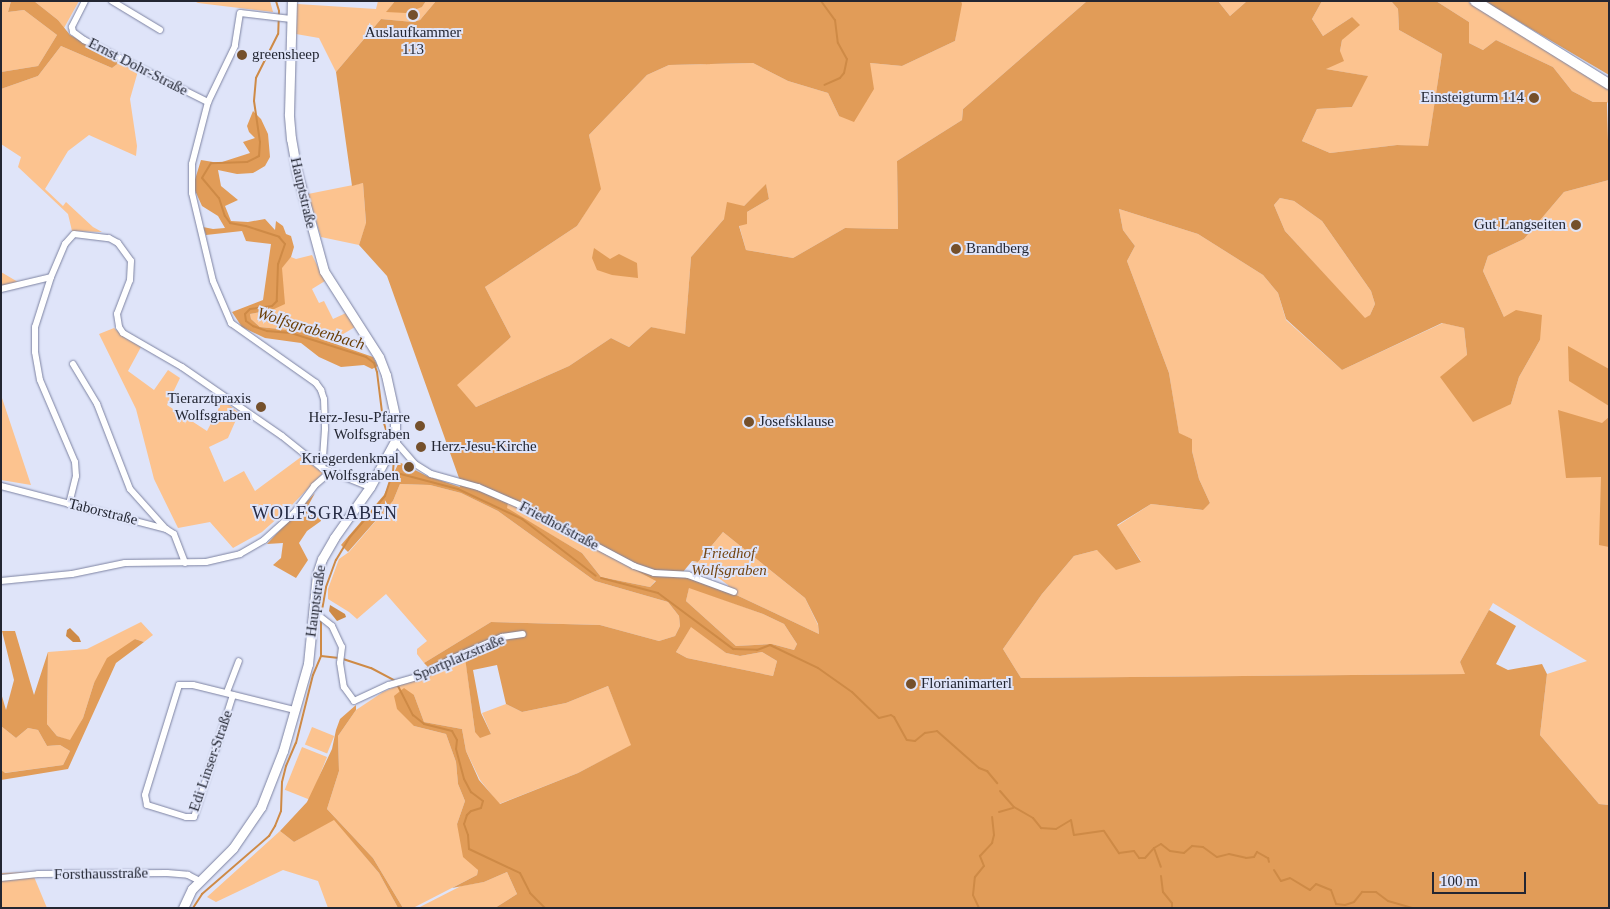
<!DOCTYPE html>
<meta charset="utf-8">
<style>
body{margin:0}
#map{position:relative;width:1610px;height:909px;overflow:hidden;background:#dfe4f9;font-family:Georgia,serif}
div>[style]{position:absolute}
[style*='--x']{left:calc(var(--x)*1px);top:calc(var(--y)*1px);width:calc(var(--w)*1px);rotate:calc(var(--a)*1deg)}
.green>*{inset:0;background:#fcc38f;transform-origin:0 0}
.forest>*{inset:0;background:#e19c58}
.water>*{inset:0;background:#ce8a46}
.stream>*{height:2px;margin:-1px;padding:0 1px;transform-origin:1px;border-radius:1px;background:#ce8a46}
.roads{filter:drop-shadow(0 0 1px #7d83a2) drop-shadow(0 0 1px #7d83a2)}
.street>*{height:6px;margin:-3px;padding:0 3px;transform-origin:3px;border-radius:3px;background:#fff}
.secondary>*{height:9px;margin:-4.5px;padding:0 4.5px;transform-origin:4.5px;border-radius:4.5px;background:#fff}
.primary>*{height:10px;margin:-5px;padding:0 5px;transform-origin:5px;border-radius:5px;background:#fff}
.dots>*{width:14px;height:14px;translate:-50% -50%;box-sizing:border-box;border:2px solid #dfe4f9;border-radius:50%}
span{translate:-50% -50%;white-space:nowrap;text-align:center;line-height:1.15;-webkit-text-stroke:4px #dfe4f9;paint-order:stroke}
.poi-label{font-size:15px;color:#232632}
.left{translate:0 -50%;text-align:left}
.right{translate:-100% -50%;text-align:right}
.street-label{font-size:15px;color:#232632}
.park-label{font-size:15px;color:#744613;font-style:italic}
.water-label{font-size:16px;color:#6b3e06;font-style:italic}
.quarter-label{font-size:18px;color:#272c45;letter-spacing:1px}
.frame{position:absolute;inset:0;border:2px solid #232632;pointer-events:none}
.scale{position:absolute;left:1432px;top:872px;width:94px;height:22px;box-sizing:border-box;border:2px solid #232632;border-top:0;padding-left:6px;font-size:15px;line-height:18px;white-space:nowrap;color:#232632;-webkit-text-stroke:4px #dfe4f9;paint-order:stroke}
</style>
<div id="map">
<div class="green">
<i style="clip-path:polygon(1px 1px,11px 1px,8px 12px,24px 10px,57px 35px,38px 66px,1px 72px)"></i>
<i style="clip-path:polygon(34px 1px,79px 1px,64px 28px,58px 20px)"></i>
<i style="clip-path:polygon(194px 1px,270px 1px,273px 12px,198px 3px)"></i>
<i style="clip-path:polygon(378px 1px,395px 1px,387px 11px,422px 7px,426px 1px,436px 1px,420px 20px,413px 22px,381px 19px,336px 72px,319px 38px,296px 34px,297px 4px,376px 9px)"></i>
<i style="clip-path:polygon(961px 1px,1087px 1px,963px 109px,962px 120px,897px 161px,898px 229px,845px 228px,793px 258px,746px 250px,739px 225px,747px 212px,769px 199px,766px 185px,744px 206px,724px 219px,691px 257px,685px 335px,651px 327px,629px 347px,611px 338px,569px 366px,476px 407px,456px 385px,511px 337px,485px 287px,577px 226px,600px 189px,589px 135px,647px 75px,669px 65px,753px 63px,788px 81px,828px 93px,839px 116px,870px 63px,902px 66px,955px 41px)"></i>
<i style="clip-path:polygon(1218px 1px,1247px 1px,1230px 16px)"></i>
<i style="clip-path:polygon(1322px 1px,1391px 1px,1398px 9px,1399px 30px,1442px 54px,1428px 147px,1397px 145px,1330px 153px,1302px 141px,1317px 109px,1352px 107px,1367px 76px,1326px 69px,1340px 51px,1342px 40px,1352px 17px,1323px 36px,1312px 19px)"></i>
<i style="clip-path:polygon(1436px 1px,1467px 1px,1528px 36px,1609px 88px,1609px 105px,1607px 102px,1593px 102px,1572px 91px,1553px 67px,1496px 40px,1483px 50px,1469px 43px,1469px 22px)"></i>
<i style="clip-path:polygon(61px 46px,112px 68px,120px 62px,138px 71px,130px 99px,137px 146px,136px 156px,89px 135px,68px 151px,45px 189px,63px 206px,66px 202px,93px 227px,102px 232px,72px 231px,68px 214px,18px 167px,21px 157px,1px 144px,1px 89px,38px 76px)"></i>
<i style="clip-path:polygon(1609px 180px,1609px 805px,1599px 804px,1540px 735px,1547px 674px,1587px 661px,1493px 603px,1460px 662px,1466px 674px,1021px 678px,1003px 649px,1042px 594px,1074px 556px,1097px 550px,1141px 561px,1117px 526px,1151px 504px,1202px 510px,1210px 503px,1199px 479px,1192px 451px,1192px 439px,1179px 434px,1169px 373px,1127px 261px,1135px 246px,1123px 230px,1119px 209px,1198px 234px,1263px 275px,1278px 293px,1286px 320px,1342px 370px,1443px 323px,1464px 328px,1467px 355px,1511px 404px,1519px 377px,1540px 340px,1504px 317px,1483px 271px,1488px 256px,1524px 239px,1564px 192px)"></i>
<i style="clip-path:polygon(363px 183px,366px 224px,359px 245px,321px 237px,308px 194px)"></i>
<i style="clip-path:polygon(1280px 198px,1294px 201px,1322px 221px,1371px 291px,1375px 304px,1370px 315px,1365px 319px,1285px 231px,1274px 205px)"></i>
<i style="clip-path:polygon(312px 255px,325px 281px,312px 289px,319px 303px,324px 301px,333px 319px,346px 313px,355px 327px,328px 343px,298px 331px,260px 327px,251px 319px,250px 314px,272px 310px,282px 267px,291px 257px,296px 259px)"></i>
<i style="clip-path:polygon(1px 272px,18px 282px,1px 286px)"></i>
<i style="clip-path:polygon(114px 328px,124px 337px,141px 347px,128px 371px,154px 390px,168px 370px,180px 378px,167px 405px,207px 431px,223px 400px,239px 413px,228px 438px,209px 447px,224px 482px,244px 471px,255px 491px,301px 457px,323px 473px,290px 507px,262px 532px,233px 548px,210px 522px,178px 528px,154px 479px,136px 409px,99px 334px)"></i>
<i style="clip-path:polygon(1px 395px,31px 485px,1px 480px)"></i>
<i style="clip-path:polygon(400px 484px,430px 485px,461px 493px,498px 511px,595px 581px,668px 602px,679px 616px,680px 626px,675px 636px,659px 641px,600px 625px,491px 622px,424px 663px,417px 654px,417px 649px,427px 641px,386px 594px,357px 619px,349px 612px,328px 599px,328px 589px,339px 559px,349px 552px,393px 501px)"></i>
<i style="clip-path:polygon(508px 503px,656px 580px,650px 587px,601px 577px,582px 553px,506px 508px)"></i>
<i style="clip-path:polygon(723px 532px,805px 598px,818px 625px,819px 634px,730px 592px,728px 585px,712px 573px,691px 563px,698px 562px)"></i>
<i style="clip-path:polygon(689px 587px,763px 614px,784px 624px,797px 644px,794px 650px,772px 644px,736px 646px,686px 601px)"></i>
<i style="clip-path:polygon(141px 622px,153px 635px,144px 642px,135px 639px,94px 683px,83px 718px,71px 741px,57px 736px,47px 724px,48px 652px,87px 649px)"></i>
<i style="clip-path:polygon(691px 626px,726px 653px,740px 656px,762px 652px,777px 661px,773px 676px,687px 658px,676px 652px)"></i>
<i style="clip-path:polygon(465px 656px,475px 732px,491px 734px,482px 713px,506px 704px,522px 712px,566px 703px,608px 686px,632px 745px,578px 773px,499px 804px,480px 780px,466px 751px,462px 729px,424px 722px,414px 695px,414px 726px,446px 734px,456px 762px,458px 784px,465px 801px,457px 824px,478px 870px,477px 875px,413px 908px,403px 908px,373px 858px,327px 809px,339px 771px,338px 736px,356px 710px,383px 692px)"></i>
<i style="clip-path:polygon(1px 726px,16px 738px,28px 728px,38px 730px,47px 746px,60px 745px,70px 751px,63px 765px,4px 773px,1px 770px)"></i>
<i style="left:312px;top:727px;width:24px;height:19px;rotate:22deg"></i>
<i style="left:302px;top:747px;width:27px;height:46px;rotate:22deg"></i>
<i style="clip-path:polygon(334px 819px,379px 873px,398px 908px,328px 908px,318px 881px,283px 870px,216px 902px,207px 897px,280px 831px,294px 842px)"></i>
<i style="clip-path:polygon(32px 872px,47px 908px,1px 908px,1px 873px)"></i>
<i style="clip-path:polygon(507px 872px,517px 894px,495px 908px,418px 908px,461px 886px,484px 882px)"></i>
</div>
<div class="forest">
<i style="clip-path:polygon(11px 1px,34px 1px,58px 20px,70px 35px,120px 62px,112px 68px,61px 46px,38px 76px,1px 89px,1px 72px,38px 66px,57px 35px,24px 10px,8px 12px)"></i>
<i style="clip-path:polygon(395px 1px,426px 1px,422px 7px,406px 13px,386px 12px)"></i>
<i style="clip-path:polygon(evenodd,436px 1px,961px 1px,962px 4px,955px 41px,902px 66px,870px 63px,874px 89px,854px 122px,839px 116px,828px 93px,788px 81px,753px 63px,669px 65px,647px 75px,589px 135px,601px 189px,577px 226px,485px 287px,511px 337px,457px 385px,476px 407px,569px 366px,611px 338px,629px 347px,651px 327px,685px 334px,691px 257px,724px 219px,727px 202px,744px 206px,766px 184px,769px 199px,747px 212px,747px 224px,739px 226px,746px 250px,793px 258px,845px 228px,898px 229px,897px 161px,962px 120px,963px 109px,1087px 1px,1218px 1px,1230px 16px,1247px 1px,1322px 1px,1312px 19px,1323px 36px,1352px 17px,1360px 25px,1342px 40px,1340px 51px,1344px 61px,1326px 69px,1368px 76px,1352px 107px,1317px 109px,1302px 141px,1330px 153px,1397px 145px,1428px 146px,1442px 54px,1399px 30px,1398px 9px,1391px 1px,1436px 1px,1469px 22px,1469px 43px,1483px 50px,1496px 40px,1553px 67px,1572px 91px,1593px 102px,1607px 102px,1609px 180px,1564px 192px,1524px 239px,1488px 256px,1483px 271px,1504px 317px,1516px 310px,1542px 315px,1540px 340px,1519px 377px,1511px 404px,1473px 422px,1440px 377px,1467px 355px,1464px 328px,1442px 323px,1342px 370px,1286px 319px,1278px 293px,1263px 275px,1198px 234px,1119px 209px,1123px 230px,1135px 246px,1127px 261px,1169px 373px,1179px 433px,1192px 439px,1192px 451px,1199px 479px,1210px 503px,1203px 510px,1151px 504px,1117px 525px,1141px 562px,1116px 570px,1097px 550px,1074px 556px,1042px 594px,1003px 649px,1021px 678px,1465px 674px,1460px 662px,1489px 610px,1516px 626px,1496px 664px,1508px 670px,1542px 664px,1547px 674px,1540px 735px,1599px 804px,1609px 805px,1609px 908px,495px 908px,517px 894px,507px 872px,484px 882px,452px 888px,477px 875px,478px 870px,463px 857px,457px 824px,465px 801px,458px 784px,456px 762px,446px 734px,414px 726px,397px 709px,394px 696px,404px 688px,414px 695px,424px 722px,462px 729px,466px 751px,479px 780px,500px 804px,578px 773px,631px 745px,608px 686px,566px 703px,522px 712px,506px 704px,497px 665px,473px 670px,481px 713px,491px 734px,480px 738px,475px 732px,464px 650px,430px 669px,424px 663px,491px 622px,600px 625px,659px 641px,675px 636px,680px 626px,679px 616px,668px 602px,595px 581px,498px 511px,461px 493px,430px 485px,400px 484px,393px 501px,348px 552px,341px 545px,384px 495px,399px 462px,427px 476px,460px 487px,459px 478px,387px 276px,359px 245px,366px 223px,363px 183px,352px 186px,336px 72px,381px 19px,413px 22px,420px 20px,436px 1px,1280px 198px,1294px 201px,1322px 221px,1371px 291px,1375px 304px,1370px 315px,1365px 318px,1285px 231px,1274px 205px,1280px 198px,436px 1px,508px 503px,656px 581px,650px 587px,601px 577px,582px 553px,507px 508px,508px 503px,436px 1px,723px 532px,805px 598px,818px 624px,819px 634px,730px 592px,728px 586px,721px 587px,683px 572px,692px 561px,698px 562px,723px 532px,436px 1px,689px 588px,763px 614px,784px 624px,797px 644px,794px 650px,772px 644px,736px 646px,686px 601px,689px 588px,436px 1px,691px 627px,726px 653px,740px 656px,762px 652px,777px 661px,773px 676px,687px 658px,676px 652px,691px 627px)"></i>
<i style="clip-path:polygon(1484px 1px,1609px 1px,1609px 75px)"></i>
<i style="clip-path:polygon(253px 111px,261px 119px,268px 134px,270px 157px,265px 166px,253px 173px,237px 174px,218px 170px,221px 186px,238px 200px,225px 206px,231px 221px,248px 222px,265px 219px,275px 230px,276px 221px,283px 226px,286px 234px,291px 236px,294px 247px,291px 257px,282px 268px,285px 304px,272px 310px,250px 314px,251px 319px,260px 327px,298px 331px,373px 357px,378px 366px,372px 369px,364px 365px,341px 367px,319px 357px,301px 343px,265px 338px,242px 327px,232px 312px,263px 300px,271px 244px,246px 241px,242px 231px,206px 235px,203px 227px,213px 229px,225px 228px,218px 216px,202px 206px,193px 186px,201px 160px,219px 163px,250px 153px,243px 142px,255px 138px,249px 132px,247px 126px)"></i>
<i style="clip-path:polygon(594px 248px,610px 259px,619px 254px,637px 263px,638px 278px,612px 275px,597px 270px,592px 258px)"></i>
<i style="clip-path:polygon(1568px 346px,1609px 369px,1609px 406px,1569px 381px)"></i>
<i style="clip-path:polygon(1558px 410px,1602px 423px,1609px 417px,1609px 547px,1599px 545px,1601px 477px,1566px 478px)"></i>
<i style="clip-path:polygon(315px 493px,308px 506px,320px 515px,321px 521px,307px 531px,299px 543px,308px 560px,296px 578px,273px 565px,281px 558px,283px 543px,267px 544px)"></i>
<i style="clip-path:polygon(2px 631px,15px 631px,34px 695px,48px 652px,47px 724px,57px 736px,70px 740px,83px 718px,94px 683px,107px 658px,135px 639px,144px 642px,116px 663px,68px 769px,1px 780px,1px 770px,5px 773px,63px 765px,70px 751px,60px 745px,47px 746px,38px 730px,28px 728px,16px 738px,1px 726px,1px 693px,6px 710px,14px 680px)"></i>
<i style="clip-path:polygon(356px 705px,356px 710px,338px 736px,339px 771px,327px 809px,373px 858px,403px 908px,398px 908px,379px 873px,334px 820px,294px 842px,280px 831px,307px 802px,332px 749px,336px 730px,340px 719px)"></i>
</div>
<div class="water">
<i style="clip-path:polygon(330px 605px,345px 614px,346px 617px,337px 621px,329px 611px)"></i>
<i style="clip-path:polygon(70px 628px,79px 637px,81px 642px,73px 642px,66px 636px,67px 630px)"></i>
</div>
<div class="stream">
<i style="--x:276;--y:1;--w:10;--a:73"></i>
<i style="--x:279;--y:11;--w:23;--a:92"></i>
<i style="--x:278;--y:34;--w:49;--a:116.6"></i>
<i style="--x:256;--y:78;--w:23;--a:95"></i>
<i style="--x:254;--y:101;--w:41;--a:81.7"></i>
<i style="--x:260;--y:142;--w:14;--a:94"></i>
<i style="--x:259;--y:156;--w:13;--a:153"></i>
<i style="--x:247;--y:162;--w:36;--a:178"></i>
<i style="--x:211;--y:163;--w:17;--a:121"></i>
<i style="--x:202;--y:178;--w:26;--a:50"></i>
<i style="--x:219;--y:198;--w:19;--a:72"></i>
<i style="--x:225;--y:216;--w:9;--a:54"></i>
<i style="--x:230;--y:223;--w:16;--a:11"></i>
<i style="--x:246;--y:226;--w:35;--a:18"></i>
<i style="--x:279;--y:237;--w:9;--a:49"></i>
<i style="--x:285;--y:244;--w:21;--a:109"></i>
<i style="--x:278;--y:264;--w:37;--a:92"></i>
<i style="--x:277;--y:301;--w:7;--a:135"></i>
<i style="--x:272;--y:306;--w:22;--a:172"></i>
<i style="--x:250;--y:309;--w:7;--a:135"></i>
<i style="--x:245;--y:314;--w:7;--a:82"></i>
<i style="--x:246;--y:321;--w:9;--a:36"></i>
<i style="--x:253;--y:326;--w:15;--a:20"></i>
<i style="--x:267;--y:331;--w:24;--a:5"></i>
<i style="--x:291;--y:333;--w:79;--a:17.7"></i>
<i style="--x:366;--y:357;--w:10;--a:37"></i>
<i style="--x:374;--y:363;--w:9;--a:72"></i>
<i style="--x:377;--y:372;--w:48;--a:82.9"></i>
<i style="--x:383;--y:420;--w:21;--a:73"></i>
<i style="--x:821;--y:1;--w:24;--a:54"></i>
<i style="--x:835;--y:20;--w:23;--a:83"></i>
<i style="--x:838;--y:43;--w:18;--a:61"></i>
<i style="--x:847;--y:59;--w:14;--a:102"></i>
<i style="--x:844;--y:73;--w:6;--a:129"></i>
<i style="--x:840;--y:78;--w:17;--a:156"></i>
<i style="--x:393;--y:472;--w:67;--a:14.7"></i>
<i style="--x:458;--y:489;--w:71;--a:25.1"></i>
<i style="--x:522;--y:519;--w:93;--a:37.6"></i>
<i style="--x:601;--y:578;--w:59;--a:14.7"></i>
<i style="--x:658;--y:593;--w:94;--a:36.7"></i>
<i style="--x:733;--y:649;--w:24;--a:2"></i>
<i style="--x:757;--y:650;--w:14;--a:-21"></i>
<i style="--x:770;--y:645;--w:53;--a:25.6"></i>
<i style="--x:818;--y:668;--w:42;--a:35.2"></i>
<i style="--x:852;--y:692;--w:37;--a:44"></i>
<i style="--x:879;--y:718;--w:12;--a:-14"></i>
<i style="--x:891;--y:715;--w:4;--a:34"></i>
<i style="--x:894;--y:717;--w:26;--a:61"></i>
<i style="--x:907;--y:740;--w:8;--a:7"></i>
<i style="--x:915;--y:741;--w:13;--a:-39"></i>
<i style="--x:925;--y:733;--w:12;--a:-9"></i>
<i style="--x:937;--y:731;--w:56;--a:41.4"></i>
<i style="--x:979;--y:768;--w:9;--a:21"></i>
<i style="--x:987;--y:771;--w:16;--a:50"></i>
<i style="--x:321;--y:616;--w:29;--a:-80"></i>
<i style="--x:326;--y:587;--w:29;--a:-70"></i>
<i style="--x:336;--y:560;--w:26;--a:-59"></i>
<i style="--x:349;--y:538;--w:55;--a:-49.4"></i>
<i style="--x:385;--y:496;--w:25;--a:-72"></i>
<i style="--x:393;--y:472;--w:15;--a:-86"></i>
<i style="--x:321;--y:656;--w:18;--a:6"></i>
<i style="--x:343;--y:659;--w:29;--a:18"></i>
<i style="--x:371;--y:668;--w:26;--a:28"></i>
<i style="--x:398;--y:686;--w:33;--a:63"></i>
<i style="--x:413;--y:715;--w:14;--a:39"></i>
<i style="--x:424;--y:724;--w:29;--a:14"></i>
<i style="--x:452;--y:731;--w:10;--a:61"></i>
<i style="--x:457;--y:740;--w:9;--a:96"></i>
<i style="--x:456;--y:749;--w:31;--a:75"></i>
<i style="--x:464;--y:779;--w:15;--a:62"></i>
<i style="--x:471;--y:792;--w:15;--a:37"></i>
<i style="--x:483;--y:801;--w:7;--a:106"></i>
<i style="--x:481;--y:808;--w:10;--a:163"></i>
<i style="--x:471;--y:811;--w:6;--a:135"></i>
<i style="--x:467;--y:815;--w:9;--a:108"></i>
<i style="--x:464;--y:824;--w:12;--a:70"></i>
<i style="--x:468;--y:835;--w:14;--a:86"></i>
<i style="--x:469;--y:849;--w:56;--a:25.2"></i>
<i style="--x:520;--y:873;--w:22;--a:63"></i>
<i style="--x:530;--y:893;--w:21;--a:45"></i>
<i style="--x:1000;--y:791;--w:21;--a:49"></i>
<i style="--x:1014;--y:807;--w:22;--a:30"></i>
<i style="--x:1033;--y:818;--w:13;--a:51"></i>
<i style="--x:1041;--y:828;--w:15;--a:4"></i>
<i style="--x:1056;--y:829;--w:17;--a:-31"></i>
<i style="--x:1071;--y:820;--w:15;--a:79"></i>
<i style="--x:1074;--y:835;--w:30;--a:-8"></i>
<i style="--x:1104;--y:831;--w:27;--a:56"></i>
<i style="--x:1119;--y:853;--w:15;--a:-8"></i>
<i style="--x:1134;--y:851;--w:9;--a:54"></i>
<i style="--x:1139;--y:858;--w:6;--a:0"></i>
<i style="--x:1145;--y:858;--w:13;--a:-48"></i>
<i style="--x:1154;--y:848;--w:8;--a:-30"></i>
<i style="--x:1161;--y:844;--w:11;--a:38"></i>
<i style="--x:1170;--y:851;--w:14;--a:8"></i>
<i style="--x:1184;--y:853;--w:11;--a:-41"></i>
<i style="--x:1192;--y:846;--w:11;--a:5"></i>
<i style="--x:1203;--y:847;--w:17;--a:36"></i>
<i style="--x:1217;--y:857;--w:12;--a:-14"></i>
<i style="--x:1229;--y:854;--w:17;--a:13"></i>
<i style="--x:1246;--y:858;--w:8;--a:-7"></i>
<i style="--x:1254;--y:857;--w:6;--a:-59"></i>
<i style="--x:1257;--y:852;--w:13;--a:29"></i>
<i style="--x:1268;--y:858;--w:4;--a:76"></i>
<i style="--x:999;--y:812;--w:15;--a:-16"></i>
<i style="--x:1154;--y:848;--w:20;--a:70"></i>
<i style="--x:1274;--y:870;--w:13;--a:58"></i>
<i style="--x:1281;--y:881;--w:9;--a:-18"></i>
<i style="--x:1290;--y:878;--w:23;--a:31"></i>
<i style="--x:1310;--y:890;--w:8;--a:-45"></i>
<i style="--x:1316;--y:884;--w:16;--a:22"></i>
<i style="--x:1331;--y:890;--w:15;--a:70"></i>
<i style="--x:1336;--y:904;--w:9;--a:6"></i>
<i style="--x:1345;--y:905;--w:9;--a:-18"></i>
<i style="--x:1354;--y:902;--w:13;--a:-51"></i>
<i style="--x:1362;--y:892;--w:14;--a:0"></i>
<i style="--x:1376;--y:892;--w:15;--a:37"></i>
<i style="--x:1388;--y:901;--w:26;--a:16"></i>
<i style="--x:1161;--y:876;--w:16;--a:83"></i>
<i style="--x:1163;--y:892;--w:14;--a:51"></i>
<i style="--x:1172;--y:903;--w:5;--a:90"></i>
<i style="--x:193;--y:908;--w:17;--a:-57"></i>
<i style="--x:202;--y:894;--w:89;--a:-40.9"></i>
<i style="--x:269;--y:836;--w:12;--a:-59"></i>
<i style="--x:275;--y:826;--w:16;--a:-68"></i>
<i style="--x:281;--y:811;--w:29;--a:-88"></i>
<i style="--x:282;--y:782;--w:16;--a:-76"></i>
<i style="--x:286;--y:766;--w:25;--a:-67"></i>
<i style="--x:296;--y:743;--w:70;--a:-76"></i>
<i style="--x:313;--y:675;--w:21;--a:-67"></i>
<i style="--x:321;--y:656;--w:36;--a:-90"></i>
<i style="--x:979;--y:908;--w:14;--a:-115"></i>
<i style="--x:973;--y:895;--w:18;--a:-84"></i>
<i style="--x:975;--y:877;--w:14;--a:-51"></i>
<i style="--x:984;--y:866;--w:11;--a:-112"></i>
<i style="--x:980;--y:856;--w:18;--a:-47"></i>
<i style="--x:992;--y:843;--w:8;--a:-76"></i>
<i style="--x:994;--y:835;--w:18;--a:-96"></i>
</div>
<div class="roads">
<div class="street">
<i style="--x:85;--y:1;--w:29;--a:117"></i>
<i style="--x:72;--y:27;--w:5;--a:79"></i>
<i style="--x:73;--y:32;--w:14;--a:36"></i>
<i style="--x:84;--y:40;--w:139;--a:26.6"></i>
<i style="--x:112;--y:1;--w:56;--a:31.1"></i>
<i style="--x:291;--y:19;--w:51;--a:-173.3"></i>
<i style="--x:240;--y:13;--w:33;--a:99"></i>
<i style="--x:235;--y:46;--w:62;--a:115.7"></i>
<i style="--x:208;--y:102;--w:64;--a:104.5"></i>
<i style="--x:192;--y:164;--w:29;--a:90"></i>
<i style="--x:192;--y:193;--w:90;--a:76.6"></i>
<i style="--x:213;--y:281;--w:46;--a:66.8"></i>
<i style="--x:231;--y:323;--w:104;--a:35.2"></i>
<i style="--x:316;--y:383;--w:9;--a:54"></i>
<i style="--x:321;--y:390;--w:9;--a:72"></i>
<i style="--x:324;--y:399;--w:30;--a:88"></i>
<i style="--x:325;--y:429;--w:39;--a:94"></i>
<i style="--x:51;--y:277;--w:52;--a:107.7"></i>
<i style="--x:35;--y:327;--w:25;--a:90"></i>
<i style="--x:35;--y:352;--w:28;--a:80"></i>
<i style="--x:40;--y:380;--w:89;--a:66.9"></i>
<i style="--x:75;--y:462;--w:14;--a:86"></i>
<i style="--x:76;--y:476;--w:29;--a:104"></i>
<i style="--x:1;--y:289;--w:51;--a:-13.5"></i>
<i style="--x:51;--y:277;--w:36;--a:-67"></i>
<i style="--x:65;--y:244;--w:13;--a:-48"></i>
<i style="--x:74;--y:234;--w:35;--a:7"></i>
<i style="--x:109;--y:238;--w:10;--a:29"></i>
<i style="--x:118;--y:243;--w:22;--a:54"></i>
<i style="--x:131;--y:261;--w:19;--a:93"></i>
<i style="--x:130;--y:280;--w:36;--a:111"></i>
<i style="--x:117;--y:314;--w:13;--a:81"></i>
<i style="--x:119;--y:327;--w:7;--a:56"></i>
<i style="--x:123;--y:333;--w:68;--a:30"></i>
<i style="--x:182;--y:367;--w:121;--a:34.6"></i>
<i style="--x:282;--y:436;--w:51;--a:38.7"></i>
<i style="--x:322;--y:468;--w:52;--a:21.6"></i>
<i style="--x:73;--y:364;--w:47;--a:59"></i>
<i style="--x:97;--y:404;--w:91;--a:68.8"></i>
<i style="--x:130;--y:489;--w:52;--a:48.1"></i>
<i style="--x:395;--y:441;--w:30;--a:49"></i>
<i style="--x:415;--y:464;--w:19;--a:32"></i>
<i style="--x:431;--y:474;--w:49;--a:15.5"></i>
<i style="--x:478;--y:487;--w:45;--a:23.7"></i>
<i style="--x:519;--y:505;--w:130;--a:27.9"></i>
<i style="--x:634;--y:566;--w:21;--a:19"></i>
<i style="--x:654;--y:573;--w:34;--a:3"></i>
<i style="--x:688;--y:575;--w:49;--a:20.3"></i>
<i style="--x:1;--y:486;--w:171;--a:14.6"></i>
<i style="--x:166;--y:529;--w:9;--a:32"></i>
<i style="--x:174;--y:534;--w:31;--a:69"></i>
<i style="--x:1;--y:581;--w:71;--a:-5.6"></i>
<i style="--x:72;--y:574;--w:54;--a:-11.7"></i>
<i style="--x:125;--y:563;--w:81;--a:-0.7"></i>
<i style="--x:206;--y:562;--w:35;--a:-13"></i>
<i style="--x:240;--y:554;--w:28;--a:-30"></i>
<i style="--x:264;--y:540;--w:40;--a:-42"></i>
<i style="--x:294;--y:513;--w:34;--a:-53"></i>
<i style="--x:314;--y:486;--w:20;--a:-41"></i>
<i style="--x:313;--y:611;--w:24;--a:38"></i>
<i style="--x:332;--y:626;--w:23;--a:65"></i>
<i style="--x:342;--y:647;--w:16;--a:97"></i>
<i style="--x:340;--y:663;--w:24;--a:81"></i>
<i style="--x:344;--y:687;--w:17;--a:54"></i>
<i style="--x:354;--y:701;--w:38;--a:-25"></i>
<i style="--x:389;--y:685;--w:35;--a:-16"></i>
<i style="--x:423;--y:675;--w:32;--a:-30"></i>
<i style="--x:451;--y:659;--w:56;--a:-23.3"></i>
<i style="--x:502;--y:637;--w:21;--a:-8"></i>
<i style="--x:227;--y:692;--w:33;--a:-69"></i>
<i style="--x:233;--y:695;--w:128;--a:107.7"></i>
<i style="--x:194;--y:817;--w:8;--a:180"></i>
<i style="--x:186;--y:817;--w:41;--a:-162.9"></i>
<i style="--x:147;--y:805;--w:10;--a:-101"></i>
<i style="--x:145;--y:795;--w:115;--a:-72.8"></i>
<i style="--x:179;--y:685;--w:14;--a:0"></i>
<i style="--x:193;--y:685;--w:105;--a:13.8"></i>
<i style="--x:1;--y:878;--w:37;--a:-6"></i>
<i style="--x:38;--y:874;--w:129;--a:-0.4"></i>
<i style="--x:167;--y:873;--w:21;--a:5"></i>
<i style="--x:188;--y:875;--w:13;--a:27"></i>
</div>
<div class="secondary">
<i style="--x:183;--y:908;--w:21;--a:-65"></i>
<i style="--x:192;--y:889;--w:58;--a:-45"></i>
<i style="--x:233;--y:848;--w:50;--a:-55.7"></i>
<i style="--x:261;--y:807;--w:60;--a:-68.6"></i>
<i style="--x:283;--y:751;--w:91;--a:-74"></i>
<i style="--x:308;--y:664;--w:90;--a:-84.3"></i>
<i style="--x:317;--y:574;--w:16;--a:-72"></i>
<i style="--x:322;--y:559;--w:24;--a:-60"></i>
<i style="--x:334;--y:538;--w:62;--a:-54.8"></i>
<i style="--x:370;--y:487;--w:52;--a:-61.5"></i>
<i style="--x:395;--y:441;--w:25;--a:-90"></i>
<i style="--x:395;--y:416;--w:42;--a:-102.4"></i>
<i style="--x:386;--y:375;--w:19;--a:-111"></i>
<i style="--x:379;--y:357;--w:102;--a:-122.6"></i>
<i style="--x:324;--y:271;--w:103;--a:-105.3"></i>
<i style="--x:297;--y:172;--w:34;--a:-100"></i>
<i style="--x:291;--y:139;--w:25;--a:-95"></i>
<i style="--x:289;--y:114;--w:113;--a:-88.5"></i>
</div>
<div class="primary">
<i style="--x:1475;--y:1;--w:158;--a:31.8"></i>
</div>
</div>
<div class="dots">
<i style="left:413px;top:15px;background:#75502b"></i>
<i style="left:242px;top:55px;background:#75502b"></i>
<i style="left:1534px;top:98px;background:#75502b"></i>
<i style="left:1576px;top:225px;background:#75502b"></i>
<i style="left:956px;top:249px;background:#75502b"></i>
<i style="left:261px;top:407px;background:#75502b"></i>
<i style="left:749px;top:422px;background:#75502b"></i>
<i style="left:420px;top:426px;background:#75502b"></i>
<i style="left:421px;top:447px;background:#75502b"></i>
<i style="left:409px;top:467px;background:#75502b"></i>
<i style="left:911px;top:684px;background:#75502b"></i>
</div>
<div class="poi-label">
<span style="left:413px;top:41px">Auslaufkammer<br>113</span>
<span class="left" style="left:252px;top:55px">greensheep</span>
<span class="right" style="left:1524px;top:98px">Einsteigturm 114</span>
<span class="right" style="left:1566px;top:225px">Gut Langseiten</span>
<span class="left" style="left:966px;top:249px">Brandberg</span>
<span class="right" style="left:251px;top:407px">Tierarztpraxis<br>Wolfsgraben</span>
<span class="right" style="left:410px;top:426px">Herz-Jesu-Pfarre<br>Wolfsgraben</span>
<span class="left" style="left:759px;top:422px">Josefsklause</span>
<span class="left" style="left:431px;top:447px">Herz-Jesu-Kirche</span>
<span class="right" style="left:399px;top:467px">Kriegerdenkmal<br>Wolfsgraben</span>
<span class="left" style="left:921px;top:684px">Florianimarterl</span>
</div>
<div class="street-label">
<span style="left:138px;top:67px;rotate:27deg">Ernst Dohr-Straße</span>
<span style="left:303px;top:193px;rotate:77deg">Hauptstraße</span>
<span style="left:103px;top:512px;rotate:14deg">Taborstraße</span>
<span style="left:559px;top:526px;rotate:28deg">Friedhofstraße</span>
<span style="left:316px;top:601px;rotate:-82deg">Hauptstraße</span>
<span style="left:459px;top:658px;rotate:-23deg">Sportplatzstraße</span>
<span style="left:211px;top:761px;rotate:-71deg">Edi Linser-Straße</span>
<span style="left:101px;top:874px;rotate:-1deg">Forsthausstraße</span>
</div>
<div class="park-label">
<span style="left:729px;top:562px">Friedhof<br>Wolfsgraben</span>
</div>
<div class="water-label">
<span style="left:311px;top:329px;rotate:17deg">Wolfsgrabenbach</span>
</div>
<div class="quarter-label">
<span style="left:325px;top:513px">WOLFSGRABEN</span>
</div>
<div class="frame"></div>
<div class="scale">100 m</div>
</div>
